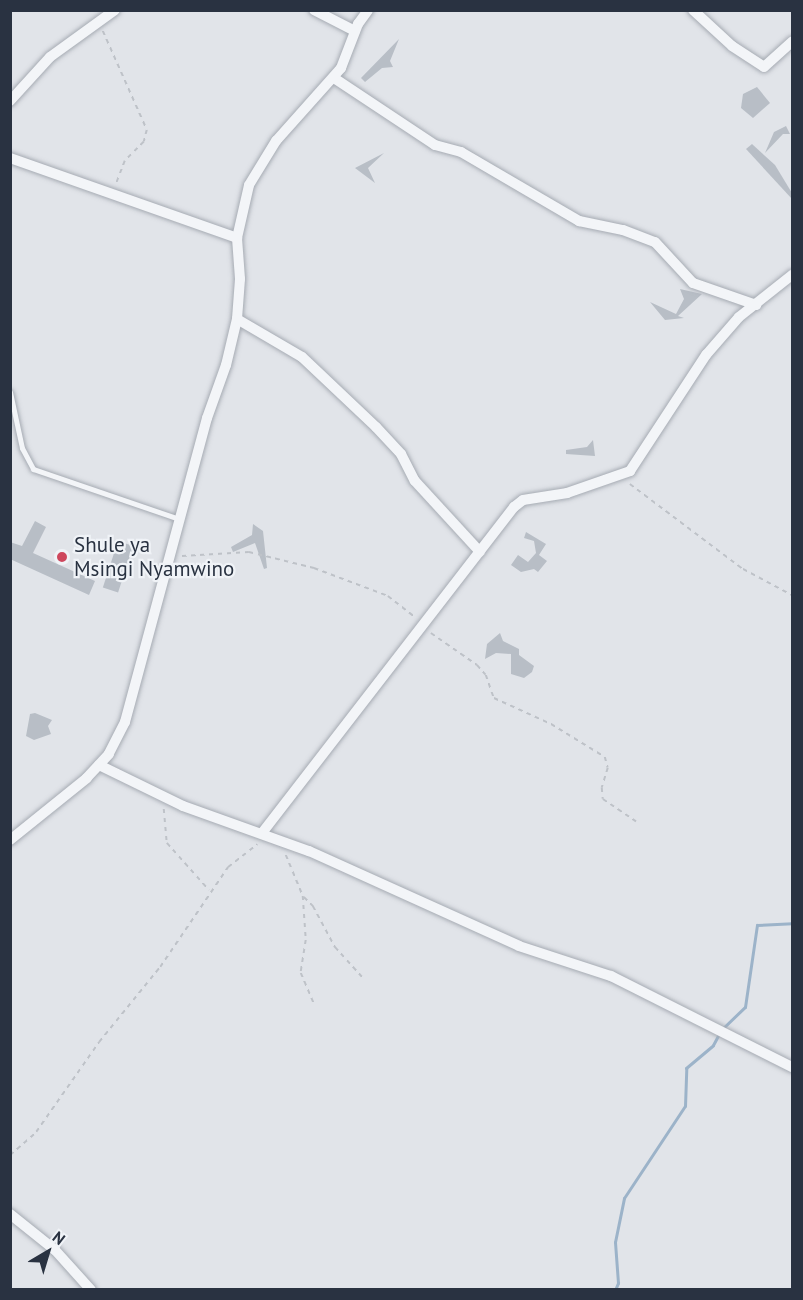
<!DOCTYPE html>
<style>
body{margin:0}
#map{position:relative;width:803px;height:1300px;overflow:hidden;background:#e1e4e9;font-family:"PT Sans",sans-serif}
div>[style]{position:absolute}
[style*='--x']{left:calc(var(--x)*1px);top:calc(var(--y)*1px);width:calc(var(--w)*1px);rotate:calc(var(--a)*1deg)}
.stream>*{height:3px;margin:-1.5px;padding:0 1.5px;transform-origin:1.5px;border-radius:1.5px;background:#9cb3c9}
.building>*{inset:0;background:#b8bec6;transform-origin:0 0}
.path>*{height:1.5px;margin-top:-0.75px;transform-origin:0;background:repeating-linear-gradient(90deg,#bec2c8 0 4.5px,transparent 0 9px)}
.roads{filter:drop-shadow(0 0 2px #a6abb3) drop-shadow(0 0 2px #a6abb3)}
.service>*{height:5px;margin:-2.5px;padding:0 2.5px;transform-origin:2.5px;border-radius:2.5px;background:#f3f5f8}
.minor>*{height:10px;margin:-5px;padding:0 5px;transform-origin:5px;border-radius:5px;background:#f3f5f8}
.dots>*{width:16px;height:16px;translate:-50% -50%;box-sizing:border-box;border:3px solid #f0f3f7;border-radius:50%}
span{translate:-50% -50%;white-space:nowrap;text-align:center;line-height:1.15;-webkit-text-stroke:4.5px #f0f3f7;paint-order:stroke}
.poi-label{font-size:21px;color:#293241}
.left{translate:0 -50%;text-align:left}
.frame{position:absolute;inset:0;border:12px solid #293241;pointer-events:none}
.north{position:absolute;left:18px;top:1222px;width:60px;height:60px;-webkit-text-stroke:4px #f0f3f7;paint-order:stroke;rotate:38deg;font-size:16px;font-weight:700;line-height:24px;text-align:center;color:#293241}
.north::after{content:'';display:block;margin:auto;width:21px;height:27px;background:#293241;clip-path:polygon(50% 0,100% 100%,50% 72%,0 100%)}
</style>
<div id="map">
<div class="stream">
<i style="--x:615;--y:1290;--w:8;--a:-67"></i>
<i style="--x:618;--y:1283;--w:41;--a:-94.2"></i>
<i style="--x:615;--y:1242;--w:45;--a:-78.4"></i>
<i style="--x:624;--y:1198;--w:110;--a:-56.5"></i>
<i style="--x:685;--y:1106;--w:38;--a:-88"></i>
<i style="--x:686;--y:1068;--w:35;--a:-40"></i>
<i style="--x:713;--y:1045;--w:17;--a:-62"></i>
<i style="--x:721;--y:1030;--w:33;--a:-44"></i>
<i style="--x:745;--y:1007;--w:83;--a:-81.7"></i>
<i style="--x:757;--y:925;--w:35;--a:-3"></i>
</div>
<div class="building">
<i style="clip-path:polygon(399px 39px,390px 61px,393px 67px,382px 68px,365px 82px,361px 78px)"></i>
<i style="clip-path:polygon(757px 87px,770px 103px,753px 118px,741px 108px,743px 94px)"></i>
<i style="clip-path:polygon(786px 126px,790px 134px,783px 134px,765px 153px,774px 132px)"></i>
<i style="clip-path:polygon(752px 144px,775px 165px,792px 193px,792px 199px,746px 149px)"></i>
<i style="clip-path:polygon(384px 153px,368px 168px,375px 183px,355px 168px)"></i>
<i style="clip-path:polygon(680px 289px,702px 294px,678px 316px,684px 318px,665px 320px,650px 302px,676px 314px,684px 299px)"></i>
<i style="clip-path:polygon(593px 440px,595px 456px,566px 454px,566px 450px,587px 447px)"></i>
<i style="clip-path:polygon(35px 521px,46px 527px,33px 553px,95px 581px,89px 595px,10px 559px,10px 542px,22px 546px)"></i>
<i style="clip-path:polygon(253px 524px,263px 531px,267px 568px,264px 569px,255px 543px,233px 552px,231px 547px,252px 535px)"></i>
<i style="clip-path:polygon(526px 532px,546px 544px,539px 555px,547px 561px,538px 572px,534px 569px,521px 572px,511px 565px,518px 555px,528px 562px,536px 553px,534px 541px,524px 538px)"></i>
<i style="left:118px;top:541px;width:16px;height:49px;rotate:18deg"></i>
<i style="clip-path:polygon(500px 633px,503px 641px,519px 649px,519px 655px,534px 666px,532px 672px,524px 678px,511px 674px,511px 654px,496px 653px,485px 659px,487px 644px)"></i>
<i style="clip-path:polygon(35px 713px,52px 720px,48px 726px,51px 734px,34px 740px,26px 736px,30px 714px)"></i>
</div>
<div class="path">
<i style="--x:103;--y:31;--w:108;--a:66"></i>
<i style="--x:147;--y:130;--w:12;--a:104"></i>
<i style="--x:144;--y:142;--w:27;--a:135"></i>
<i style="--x:125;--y:161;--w:25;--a:111"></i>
<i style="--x:630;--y:484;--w:141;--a:37"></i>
<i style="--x:743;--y:569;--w:55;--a:28"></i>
<i style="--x:182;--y:556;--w:67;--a:-3.4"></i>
<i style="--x:249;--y:552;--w:67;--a:13.8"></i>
<i style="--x:314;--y:568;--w:79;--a:20.7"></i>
<i style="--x:388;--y:596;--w:34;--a:38"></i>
<i style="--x:431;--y:633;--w:56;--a:34.8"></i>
<i style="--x:477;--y:665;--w:13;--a:48"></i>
<i style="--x:486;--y:675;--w:24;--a:71"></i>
<i style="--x:494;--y:698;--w:63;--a:24.5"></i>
<i style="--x:551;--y:724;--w:63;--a:31.4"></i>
<i style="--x:605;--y:757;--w:11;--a:75"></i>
<i style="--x:608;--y:768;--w:21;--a:107"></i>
<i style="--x:602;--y:788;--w:11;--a:85"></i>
<i style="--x:603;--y:799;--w:40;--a:34"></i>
<i style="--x:164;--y:809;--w:34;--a:85"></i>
<i style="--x:167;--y:843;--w:63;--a:48.2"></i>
<i style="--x:286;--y:855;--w:44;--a:67.5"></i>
<i style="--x:303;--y:896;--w:44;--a:86.1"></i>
<i style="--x:306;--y:940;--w:33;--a:99"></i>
<i style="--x:301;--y:973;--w:34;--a:67"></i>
<i style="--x:304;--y:897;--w:13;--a:45"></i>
<i style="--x:313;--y:906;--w:47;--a:61.8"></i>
<i style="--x:335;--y:947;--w:43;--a:47.8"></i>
<i style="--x:10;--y:1155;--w:35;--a:-41"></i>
<i style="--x:36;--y:1132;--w:110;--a:-55"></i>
<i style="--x:99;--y:1042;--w:97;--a:-50.9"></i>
<i style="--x:160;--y:967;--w:121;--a:-55.8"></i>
<i style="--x:228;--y:867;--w:37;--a:-38"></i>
</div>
<div class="roads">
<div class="service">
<i style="--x:10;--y:392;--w:57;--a:77.9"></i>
<i style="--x:22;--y:448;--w:24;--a:62"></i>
<i style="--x:33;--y:469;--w:154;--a:18.9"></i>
</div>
<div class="minor">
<i style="--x:314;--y:10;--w:46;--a:27.1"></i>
<i style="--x:693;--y:10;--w:53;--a:42.7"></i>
<i style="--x:732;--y:46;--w:38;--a:33"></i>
<i style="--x:764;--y:67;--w:38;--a:-42"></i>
<i style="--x:334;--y:78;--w:121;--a:33.6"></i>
<i style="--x:435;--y:145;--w:27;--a:15"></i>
<i style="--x:461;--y:152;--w:137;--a:30.3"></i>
<i style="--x:579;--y:221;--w:45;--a:11.6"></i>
<i style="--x:623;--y:230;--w:34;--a:21"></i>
<i style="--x:655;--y:242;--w:56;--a:47.2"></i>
<i style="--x:693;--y:283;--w:67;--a:19.2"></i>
<i style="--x:10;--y:101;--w:59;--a:-47.7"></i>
<i style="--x:50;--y:57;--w:80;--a:-35.9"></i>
<i style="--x:10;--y:158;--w:241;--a:19.4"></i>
<i style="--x:237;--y:238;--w:41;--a:85.8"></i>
<i style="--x:240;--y:279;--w:40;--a:94.3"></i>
<i style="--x:237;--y:319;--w:47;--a:103.4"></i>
<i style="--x:226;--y:365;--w:56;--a:109.7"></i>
<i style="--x:207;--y:418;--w:315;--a:105.1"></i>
<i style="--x:125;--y:722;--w:36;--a:117"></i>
<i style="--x:109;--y:754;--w:33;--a:133"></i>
<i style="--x:87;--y:778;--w:99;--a:141.2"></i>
<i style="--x:237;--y:238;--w:54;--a:-77.2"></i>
<i style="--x:249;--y:185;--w:52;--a:-58.5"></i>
<i style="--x:276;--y:141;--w:98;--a:-48.3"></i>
<i style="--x:341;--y:68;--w:47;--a:-68.9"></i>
<i style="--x:358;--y:24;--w:17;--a:-54"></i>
<i style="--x:237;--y:319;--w:75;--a:30.3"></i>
<i style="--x:302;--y:357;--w:102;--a:43.4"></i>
<i style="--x:376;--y:427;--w:37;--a:47"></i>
<i style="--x:401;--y:454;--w:30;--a:63"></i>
<i style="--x:415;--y:481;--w:96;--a:47.5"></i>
<i style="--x:99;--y:765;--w:93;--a:26"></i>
<i style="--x:183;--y:806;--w:134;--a:19.7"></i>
<i style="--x:309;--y:851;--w:230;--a:24.3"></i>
<i style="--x:519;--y:946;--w:97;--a:18.1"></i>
<i style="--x:611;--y:976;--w:203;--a:26.7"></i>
<i style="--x:262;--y:833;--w:412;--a:-52.3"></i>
<i style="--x:514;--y:507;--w:11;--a:-38"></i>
<i style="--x:523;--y:500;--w:45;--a:-9"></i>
<i style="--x:567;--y:493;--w:67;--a:-19.2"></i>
<i style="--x:630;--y:471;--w:139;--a:-56.8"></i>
<i style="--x:706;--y:355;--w:50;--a:-49"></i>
<i style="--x:739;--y:317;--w:68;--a:-38.4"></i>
<i style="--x:10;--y:1214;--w:58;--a:38.7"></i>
<i style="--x:55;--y:1250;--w:54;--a:48"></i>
</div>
</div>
<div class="dots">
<i style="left:62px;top:557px;background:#ce475d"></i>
</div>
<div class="poi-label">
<span class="left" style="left:74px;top:557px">Shule ya<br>Msingi Nyamwino</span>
</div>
<div class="frame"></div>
<div class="north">N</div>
</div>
